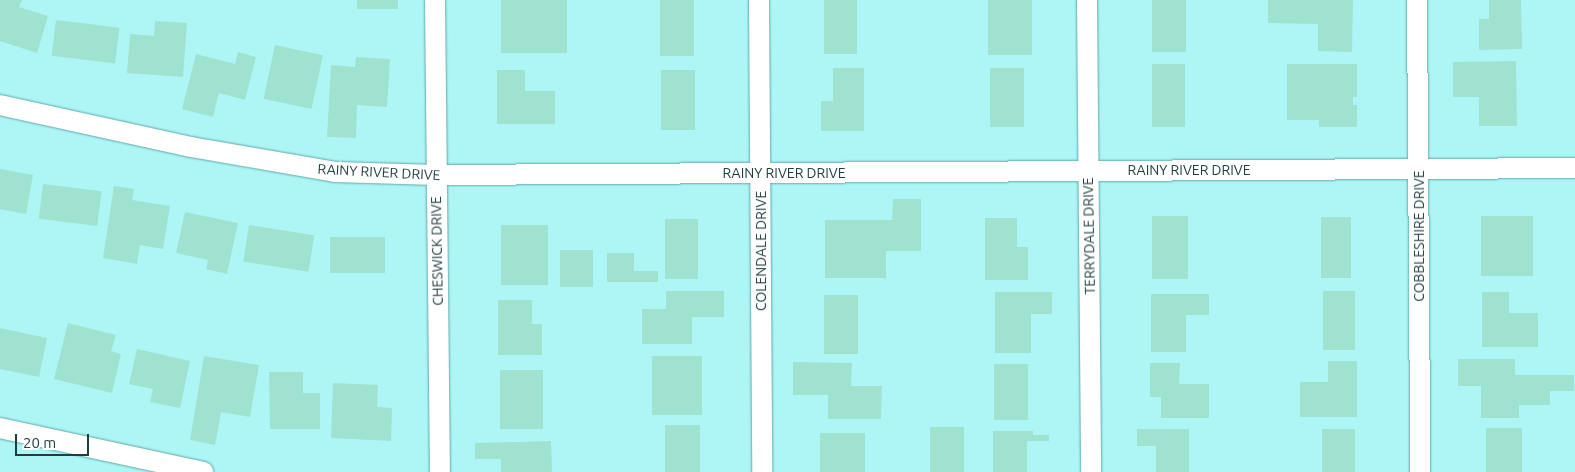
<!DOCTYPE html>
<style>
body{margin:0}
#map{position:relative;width:1575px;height:472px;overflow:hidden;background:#aef6f6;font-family:Ubuntu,sans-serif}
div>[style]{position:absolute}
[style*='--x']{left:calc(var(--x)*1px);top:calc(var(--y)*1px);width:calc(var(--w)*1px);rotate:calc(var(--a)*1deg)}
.building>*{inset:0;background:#a0e2d0;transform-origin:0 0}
.roads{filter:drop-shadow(0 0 1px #62a8a9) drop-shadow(0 0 1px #62a8a9)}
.street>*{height:20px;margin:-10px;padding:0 10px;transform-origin:10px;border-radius:10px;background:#fff}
span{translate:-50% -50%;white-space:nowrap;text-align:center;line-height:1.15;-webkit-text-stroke:4.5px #fff;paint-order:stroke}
.street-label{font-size:14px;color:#213e3f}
.scale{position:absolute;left:15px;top:434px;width:74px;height:22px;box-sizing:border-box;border:2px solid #213e3f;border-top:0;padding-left:6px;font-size:15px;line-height:18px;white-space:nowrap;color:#213e3f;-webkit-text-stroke:4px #fff;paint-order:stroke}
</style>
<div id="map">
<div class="building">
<i style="clip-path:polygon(0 0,22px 0,19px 7px,48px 16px,37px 53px,0 41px)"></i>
<i style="left:357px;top:0;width:41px;height:9px"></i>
<i style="left:501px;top:0;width:66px;height:53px"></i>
<i style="left:660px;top:0;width:34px;height:56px"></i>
<i style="left:824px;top:0;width:33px;height:54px"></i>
<i style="left:988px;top:0;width:44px;height:55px"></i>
<i style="left:1152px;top:0;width:34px;height:52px"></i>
<i style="clip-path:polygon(1268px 0,1353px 0,1352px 52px,1318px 51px,1318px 24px,1268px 23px)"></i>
<i style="clip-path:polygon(1489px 0,1521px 0,1522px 49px,1479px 50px,1479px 19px,1489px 19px)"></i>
<i style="left:56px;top:20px;width:64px;height:36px;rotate:7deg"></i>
<i style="clip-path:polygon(155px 21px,187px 23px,183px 77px,127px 73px,130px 34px,154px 36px)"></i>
<i style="left:275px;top:45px;width:49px;height:55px;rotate:12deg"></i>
<i style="clip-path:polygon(238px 52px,256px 57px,245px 100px,219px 93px,213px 117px,182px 109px,196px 54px,235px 64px)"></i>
<i style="clip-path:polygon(356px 57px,390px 59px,387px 107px,357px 105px,356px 138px,327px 137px,331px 65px,355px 67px)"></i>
<i style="clip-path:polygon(1516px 61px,1517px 126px,1479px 126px,1479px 97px,1453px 97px,1453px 62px)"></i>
<i style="left:1152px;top:64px;width:33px;height:63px"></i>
<i style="clip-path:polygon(1287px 64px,1357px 64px,1357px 97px,1353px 97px,1353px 105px,1357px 105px,1357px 127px,1319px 127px,1319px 120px,1287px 120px)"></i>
<i style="clip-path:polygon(833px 68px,864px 68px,864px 131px,821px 131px,821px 101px,833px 101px)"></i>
<i style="left:990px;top:68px;width:34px;height:59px"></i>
<i style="clip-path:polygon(497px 70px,525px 70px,525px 91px,555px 91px,555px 124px,497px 124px)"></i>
<i style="left:661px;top:70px;width:34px;height:60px"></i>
<i style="clip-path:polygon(0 169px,33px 175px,26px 214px,0 209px)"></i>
<i style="left:43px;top:184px;width:59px;height:35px;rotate:7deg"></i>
<i style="clip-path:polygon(114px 186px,134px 189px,132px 200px,170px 206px,163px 249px,140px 245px,137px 264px,103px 258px)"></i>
<i style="clip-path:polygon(893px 199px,921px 199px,921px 251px,886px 251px,886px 278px,825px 278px,825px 220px,892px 220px)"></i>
<i style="clip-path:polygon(185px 212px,238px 223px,227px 274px,206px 269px,208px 260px,176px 253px)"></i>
<i style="left:1152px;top:216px;width:36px;height:63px"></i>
<i style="left:1481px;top:216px;width:52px;height:60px"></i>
<i style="left:1321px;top:217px;width:30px;height:61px"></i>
<i style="clip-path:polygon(985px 218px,1017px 218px,1017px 247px,1028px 247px,1028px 280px,985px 280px)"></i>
<i style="left:665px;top:219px;width:33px;height:60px"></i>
<i style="left:249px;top:225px;width:66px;height:37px;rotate:9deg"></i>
<i style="left:501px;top:225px;width:47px;height:60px"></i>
<i style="left:330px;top:237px;width:55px;height:36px"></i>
<i style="left:560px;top:250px;width:33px;height:37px"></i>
<i style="clip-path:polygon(607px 253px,634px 253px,634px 271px,658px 271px,658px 282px,607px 282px)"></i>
<i style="clip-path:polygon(666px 291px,724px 291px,724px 317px,692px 317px,692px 344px,642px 344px,642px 309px,666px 309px)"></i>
<i style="left:1323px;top:291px;width:32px;height:59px"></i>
<i style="clip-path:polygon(995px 292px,1052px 292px,1052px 314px,1031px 314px,1031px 353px,995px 353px)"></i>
<i style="clip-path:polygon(1482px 292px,1509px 292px,1509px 313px,1538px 313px,1538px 347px,1482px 347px)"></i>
<i style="clip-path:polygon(1151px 294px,1209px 294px,1209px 315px,1186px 315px,1186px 352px,1151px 352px)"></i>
<i style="left:824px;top:295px;width:34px;height:59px"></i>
<i style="clip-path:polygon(498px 300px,532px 300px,532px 324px,542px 324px,542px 355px,498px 355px)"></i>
<i style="clip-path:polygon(68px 323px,116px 335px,111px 351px,121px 354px,112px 393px,54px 379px)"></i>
<i style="clip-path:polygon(0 328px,47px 338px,39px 377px,0 369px)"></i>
<i style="clip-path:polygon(137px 349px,190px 361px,180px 408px,150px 402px,153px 389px,129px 384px)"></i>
<i style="clip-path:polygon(204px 356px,259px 365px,250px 417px,221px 412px,215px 445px,190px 440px)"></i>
<i style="left:652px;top:356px;width:50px;height:59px"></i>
<i style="clip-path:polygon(1458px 359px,1515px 359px,1515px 375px,1574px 375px,1574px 391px,1550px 391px,1550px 405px,1519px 405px,1519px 418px,1481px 418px,1481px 386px,1458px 386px)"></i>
<i style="clip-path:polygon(1328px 361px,1357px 361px,1357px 417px,1300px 417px,1300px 382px,1328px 382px)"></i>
<i style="clip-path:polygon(793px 362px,852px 363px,851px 386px,882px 386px,881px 419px,828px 419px,828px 395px,793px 395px)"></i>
<i style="clip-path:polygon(1150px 363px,1180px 363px,1179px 384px,1209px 384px,1209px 418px,1161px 418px,1161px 397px,1150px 397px)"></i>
<i style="left:994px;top:364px;width:34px;height:56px"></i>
<i style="left:500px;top:370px;width:43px;height:59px"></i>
<i style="clip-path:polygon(269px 372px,303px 372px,303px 393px,320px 393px,320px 429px,270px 429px)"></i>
<i style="clip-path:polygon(333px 383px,378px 385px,377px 407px,392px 408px,391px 441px,331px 438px)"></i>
<i style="left:665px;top:425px;width:35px;height:47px"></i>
<i style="left:930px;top:427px;width:34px;height:45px"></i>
<i style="left:1486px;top:428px;width:36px;height:44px"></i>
<i style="clip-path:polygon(1137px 429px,1189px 429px,1189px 472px,1156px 472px,1156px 446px,1137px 446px)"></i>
<i style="left:1322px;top:429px;width:33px;height:43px"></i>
<i style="clip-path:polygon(993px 431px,1033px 431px,1033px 435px,1049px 435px,1049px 441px,1027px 441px,1027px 472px,993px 472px)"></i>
<i style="left:820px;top:433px;width:45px;height:39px"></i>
<i style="clip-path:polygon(551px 441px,552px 472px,501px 472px,501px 459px,475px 459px,475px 443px)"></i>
</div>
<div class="roads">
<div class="street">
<i style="--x:435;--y:0;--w:472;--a:89.4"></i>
<i style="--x:759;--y:0;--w:472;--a:89.6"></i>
<i style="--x:1087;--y:0;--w:472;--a:89.5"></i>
<i style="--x:1417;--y:0;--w:472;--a:89.6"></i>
<i style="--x:0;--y:105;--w:196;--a:12.4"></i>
<i style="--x:191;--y:147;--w:146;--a:9.8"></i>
<i style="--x:335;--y:172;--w:101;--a:1.7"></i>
<i style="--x:436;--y:175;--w:1139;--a:-0.35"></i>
<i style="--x:0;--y:428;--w:208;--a:12.2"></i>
</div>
</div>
<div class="street-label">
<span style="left:1189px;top:170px">RAINY RIVER DRIVE</span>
<span style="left:379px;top:172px;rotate:3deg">RAINY RIVER DRIVE</span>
<span style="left:784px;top:173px">RAINY RIVER DRIVE</span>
<span style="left:1089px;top:236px;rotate:-91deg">TERRYDALE DRIVE</span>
<span style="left:1419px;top:236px;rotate:-90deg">COBBLESHIRE DRIVE</span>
<span style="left:437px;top:251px;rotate:-91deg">CHESWICK DRIVE</span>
<span style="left:761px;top:251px;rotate:-90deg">COLENDALE DRIVE</span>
</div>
<div class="scale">20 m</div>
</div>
